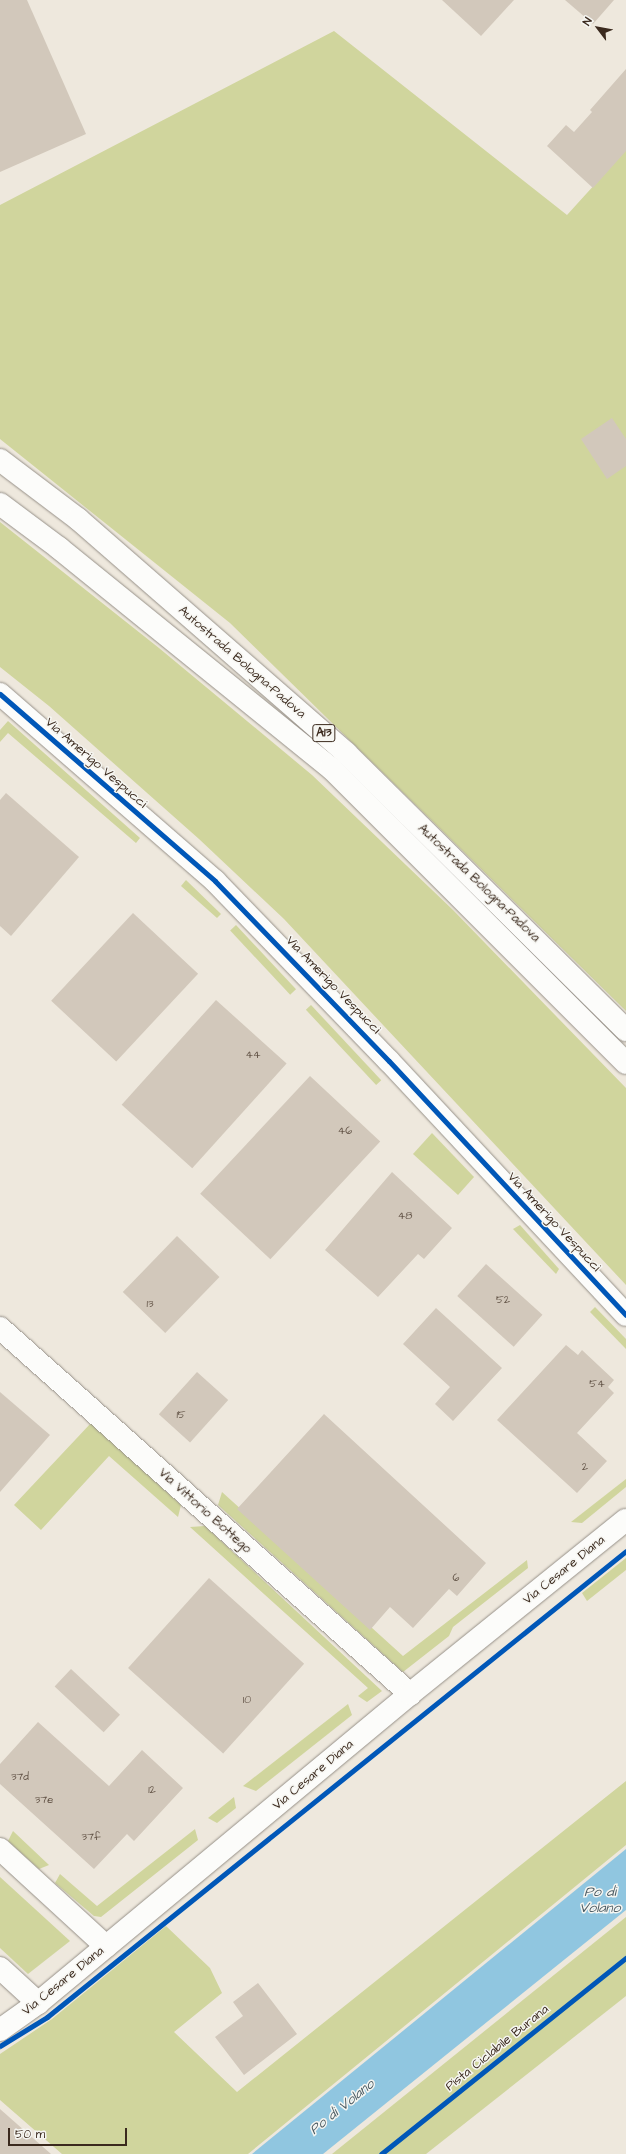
<!DOCTYPE html>
<style>
body{margin:0}
#map{position:relative;width:626px;height:2154px;overflow:hidden;background:#eee8dd;font-family:"Architects Daughter",sans-serif}
div>[style]{position:absolute}
[style*='--x']{left:calc(var(--x)*1px);top:calc(var(--y)*1px);width:calc(var(--w)*1px);rotate:calc(var(--a)*1deg)}
.green>*{inset:0;background:#d0d59d;transform-origin:0 0}
.water>*{inset:0;background:#90c6e0}
.building>*{inset:0;background:#d2c8bb;transform-origin:0 0}
.roads{filter:drop-shadow(0 0 1px #969088) drop-shadow(0 0 1px #969088)}
.minor>*{height:22px;margin:-11px;padding:0 11px;transform-origin:11px;border-radius:11px;background:#fcfcfa}
.major>*{height:22px;margin:-11px;padding:0 11px;transform-origin:11px;border-radius:11px;background:#fcfcfa}
.highway>*{height:22px;margin:-11px;padding:0 11px;transform-origin:11px;border-radius:11px;background:#fcfcfa}
.cycleway>*{height:5px;margin:-2.5px;padding:0 2.5px;transform-origin:2.5px;border-radius:2.5px;background:#0057b8}
span{translate:-50% -50%;white-space:nowrap;text-align:center;line-height:1.15;-webkit-text-stroke:3px #f6f6f2;paint-order:stroke}
.number-label{font-size:11px;color:#615245}
.number-label span{-webkit-text-stroke-width:0}
.shield-label span{padding:1px 3px;background:#f6f6f2;border:1px solid;border-radius:3px;-webkit-text-stroke-width:0}
.shield-label{font-size:12px;color:#3b2a1e;font-weight:700}
.street-label{font-size:13px;color:#3b2a1e}
.water-label{font-size:14px;color:#4b5b63;font-style:italic}
.north{position:absolute;left:578px;top:8px;width:40px;height:40px;-webkit-text-stroke:3px #f6f6f2;paint-order:stroke;rotate:302deg;font-size:11px;font-weight:700;line-height:16px;text-align:center;color:#3b2a1e}
.north::after{content:'';display:block;margin:auto;width:14px;height:18px;background:#3b2a1e;clip-path:polygon(50% 0,100% 100%,50% 72%,0 100%)}
.scale{position:absolute;left:8px;top:2128px;width:119px;height:18px;box-sizing:border-box;border:2px solid #3b2a1e;border-top:0;padding-left:5px;font-size:12px;line-height:14px;white-space:nowrap;color:#3b2a1e;-webkit-text-stroke:3px #f6f6f2;paint-order:stroke}
</style>
<div id="map">
<div class="green">
<i style="clip-path:polygon(334px 31px,567px 215px,626px 150px,626px 1011px,230px 623px,0 439px,0 205px)"></i>
<i style="clip-path:polygon(0 522px,159px 648px,312px 775px,453px 910px,626px 1088px,626px 1285px,284px 919px,199px 839px,49px 706px,0 667px)"></i>
<i style="clip-path:polygon(8px 721px,140px 838px,136px 843px,8px 733px,0 742px,0 730px)"></i>
<i style="clip-path:polygon(186px 880px,221px 914px,217px 918px,181px 886px)"></i>
<i style="left:236px;top:925px;width:88px;height:8px;rotate:47deg"></i>
<i style="left:311px;top:1005px;width:103px;height:7px;rotate:47deg"></i>
<i style="clip-path:polygon(432px 1133px,474px 1177px,458px 1195px,413px 1154px)"></i>
<i style="clip-path:polygon(520px 1225px,559px 1269px,556px 1274px,513px 1229px)"></i>
<i style="clip-path:polygon(595px 1307px,626px 1339px,626px 1349px,590px 1312px)"></i>
<i style="clip-path:polygon(91px 1423px,181px 1505px,178px 1517px,109px 1456px,41px 1530px,14px 1505px)"></i>
<i style="clip-path:polygon(626px 1479px,626px 1487px,582px 1523px,571px 1522px)"></i>
<i style="clip-path:polygon(222px 1492px,403px 1656px,527px 1560px,528px 1568px,453px 1627px,449px 1636px,403px 1672px,218px 1505px)"></i>
<i style="clip-path:polygon(205px 1526px,382px 1691px,367px 1702px,358px 1696px,368px 1688px,190px 1527px)"></i>
<i style="clip-path:polygon(626px 1558px,626px 1570px,587px 1601px,582px 1593px)"></i>
<i style="clip-path:polygon(348px 1704px,352px 1715px,256px 1791px,243px 1786px)"></i>
<i style="clip-path:polygon(626px 1781px,626px 1845px,248px 2154px,62px 2154px,0 2100px,0 2054px,52px 2019px,166px 1926px,210px 1968px,222px 1993px,174px 2032px,237px 2092px)"></i>
<i style="clip-path:polygon(234px 1797px,236px 1808px,217px 1823px,208px 1818px)"></i>
<i style="clip-path:polygon(195px 1829px,198px 1840px,101px 1917px,94px 1916px,55px 1883px,60px 1874px,97px 1906px)"></i>
<i style="clip-path:polygon(13px 1831px,49px 1865px,39px 1869px,8px 1841px)"></i>
<i style="clip-path:polygon(0 1877px,70px 1941px,28px 1974px,0 1948px)"></i>
<i style="clip-path:polygon(626px 1917px,626px 1996px,426px 2154px,332px 2154px)"></i>
</div>
<div class="water">
<i style="clip-path:polygon(626px 1849px,626px 1910px,323px 2154px,252px 2154px)"></i>
</div>
<div class="building">
<i style="clip-path:polygon(0 0,27px 0,86px 134px,0 172px)"></i>
<i style="clip-path:polygon(442px 0,514px 0,481px 36px)"></i>
<i style="clip-path:polygon(565px 0,614px 0,593px 24px)"></i>
<i style="clip-path:polygon(626px 69px,626px 151px,593px 188px,547px 146px,566px 125px,574px 132px,592px 112px,590px 110px)"></i>
<i style="clip-path:polygon(612px 418px,626px 439px,626px 466px,607px 479px,581px 439px)"></i>
<i style="clip-path:polygon(6px 793px,79px 857px,11px 936px,0 926px,0 800px)"></i>
<i style="left:133px;top:913px;width:89px;height:120px;rotate:43deg"></i>
<i style="left:216px;top:1000px;width:95px;height:141px;rotate:42deg"></i>
<i style="left:310px;top:1076px;width:96px;height:161px;rotate:43deg"></i>
<i style="clip-path:polygon(392px 1172px,452px 1228px,424px 1259px,418px 1254px,378px 1297px,325px 1250px)"></i>
<i style="left:177px;top:1236px;width:59px;height:78px;rotate:44deg"></i>
<i style="left:486px;top:1264px;width:76px;height:43px;rotate:42deg"></i>
<i style="clip-path:polygon(436px 1308px,502px 1368px,453px 1421px,435px 1404px,450px 1387px,403px 1344px)"></i>
<i style="clip-path:polygon(566px 1345px,578px 1355px,582px 1350px,614px 1380px,608px 1387px,614px 1393px,577px 1433px,607px 1461px,577px 1493px,497px 1420px)"></i>
<i style="left:197px;top:1372px;width:42px;height:57px;rotate:42deg"></i>
<i style="clip-path:polygon(0 1392px,50px 1435px,0 1492px)"></i>
<i style="clip-path:polygon(324px 1414px,486px 1563px,457px 1596px,449px 1589px,413px 1628px,390px 1607px,370px 1630px,237px 1509px)"></i>
<i style="left:209px;top:1578px;width:128px;height:121px;rotate:42deg"></i>
<i style="left:71px;top:1669px;width:67px;height:24px;rotate:43deg"></i>
<i style="clip-path:polygon(38px 1722px,109px 1786px,142px 1750px,183px 1788px,134px 1841px,127px 1834px,94px 1869px,0 1784px,0 1764px)"></i>
<i style="clip-path:polygon(258px 1983px,297px 2034px,244px 2075px,215px 2037px,243px 2016px,233px 2002px)"></i>
<i style="clip-path:polygon(0 2109px,51px 2154px,0 2154px)"></i>
</div>
<div class="roads">
<div class="minor">
<i style="--x:0;--y:694;--w:285;--a:41"></i>
<i style="--x:215;--y:881;--w:250;--a:46"></i>
<i style="--x:389;--y:1061;--w:347;--a:47"></i>
<i style="--x:0;--y:1328;--w:550;--a:41.75"></i>
<i style="--x:0;--y:1849;--w:144;--a:42.5"></i>
<i style="--x:0;--y:1968;--w:52;--a:42.6"></i>
</div>
<div class="major">
<i style="--x:0;--y:2030;--w:47;--a:-35.4"></i>
<i style="--x:38;--y:2003;--w:484;--a:-39.7"></i>
<i style="--x:410;--y:1694;--w:277;--a:-38.9"></i>
</div>
<div class="highway">
<i style="--x:0;--y:460;--w:98;--a:37.1"></i>
<i style="--x:78;--y:519;--w:356;--a:41.1"></i>
<i style="--x:346;--y:753;--w:394;--a:44.7"></i>
<i style="--x:0;--y:504;--w:74;--a:36.7"></i>
<i style="--x:59;--y:548;--w:350;--a:39"></i>
<i style="--x:331;--y:768;--w:417;--a:45"></i>
</div>
</div>
<div class="cycleway">
<i style="--x:0;--y:694;--w:285;--a:41"></i>
<i style="--x:215;--y:881;--w:250;--a:46"></i>
<i style="--x:389;--y:1061;--w:347;--a:47"></i>
<i style="--x:0;--y:2046;--w:55;--a:-31.7"></i>
<i style="--x:47;--y:2017;--w:743;--a:-38.83"></i>
<i style="--x:381;--y:2154;--w:314;--a:-38.7"></i>
</div>
<div class="number-label">
<span style="left:253px;top:1055px">44</span>
<span style="left:345px;top:1131px">46</span>
<span style="left:405px;top:1216px">48</span>
<span style="left:503px;top:1300px">52</span>
<span style="left:150px;top:1304px">13</span>
<span style="left:597px;top:1384px">54</span>
<span style="left:181px;top:1415px">15</span>
<span style="left:585px;top:1467px">2</span>
<span style="left:456px;top:1578px">6</span>
<span style="left:247px;top:1700px">10</span>
<span style="left:20px;top:1777px">37d</span>
<span style="left:152px;top:1790px">12</span>
<span style="left:44px;top:1800px">37e</span>
<span style="left:91px;top:1837px">37f</span>
</div>
<div class="shield-label">
<span style="left:324px;top:733px">A13</span>
</div>
<div class="street-label">
<span style="left:242px;top:662px;rotate:41deg">Autostrada Bologna-Padova</span>
<span style="left:96px;top:763px;rotate:41deg">Via Amerigo Vespucci</span>
<span style="left:479px;top:883px;rotate:44deg">Autostrada Bologna-Padova</span>
<span style="left:333px;top:985px;rotate:46deg">Via Amerigo Vespucci</span>
<span style="left:554px;top:1222px;rotate:47deg">Via Amerigo Vespucci</span>
<span style="left:205px;top:1511px;rotate:42deg">Via Vittorio Bottego</span>
<span style="left:564px;top:1570px;rotate:-39deg">Via Cesare Diana</span>
<span style="left:313px;top:1775px;rotate:-40deg">Via Cesare Diana</span>
<span style="left:63px;top:1981px;rotate:-39deg">Via Cesare Diana</span>
<span style="left:497px;top:2048px;rotate:-39deg">Pista Ciclabile Burana</span>
</div>
<div class="water-label">
<span style="left:600px;top:1900px">Po di<br>Volano</span>
<span style="left:342px;top:2107px;rotate:-39deg">Po di Volano</span>
</div>
<div class="north">N</div>
<div class="scale">50 m</div>
</div>
